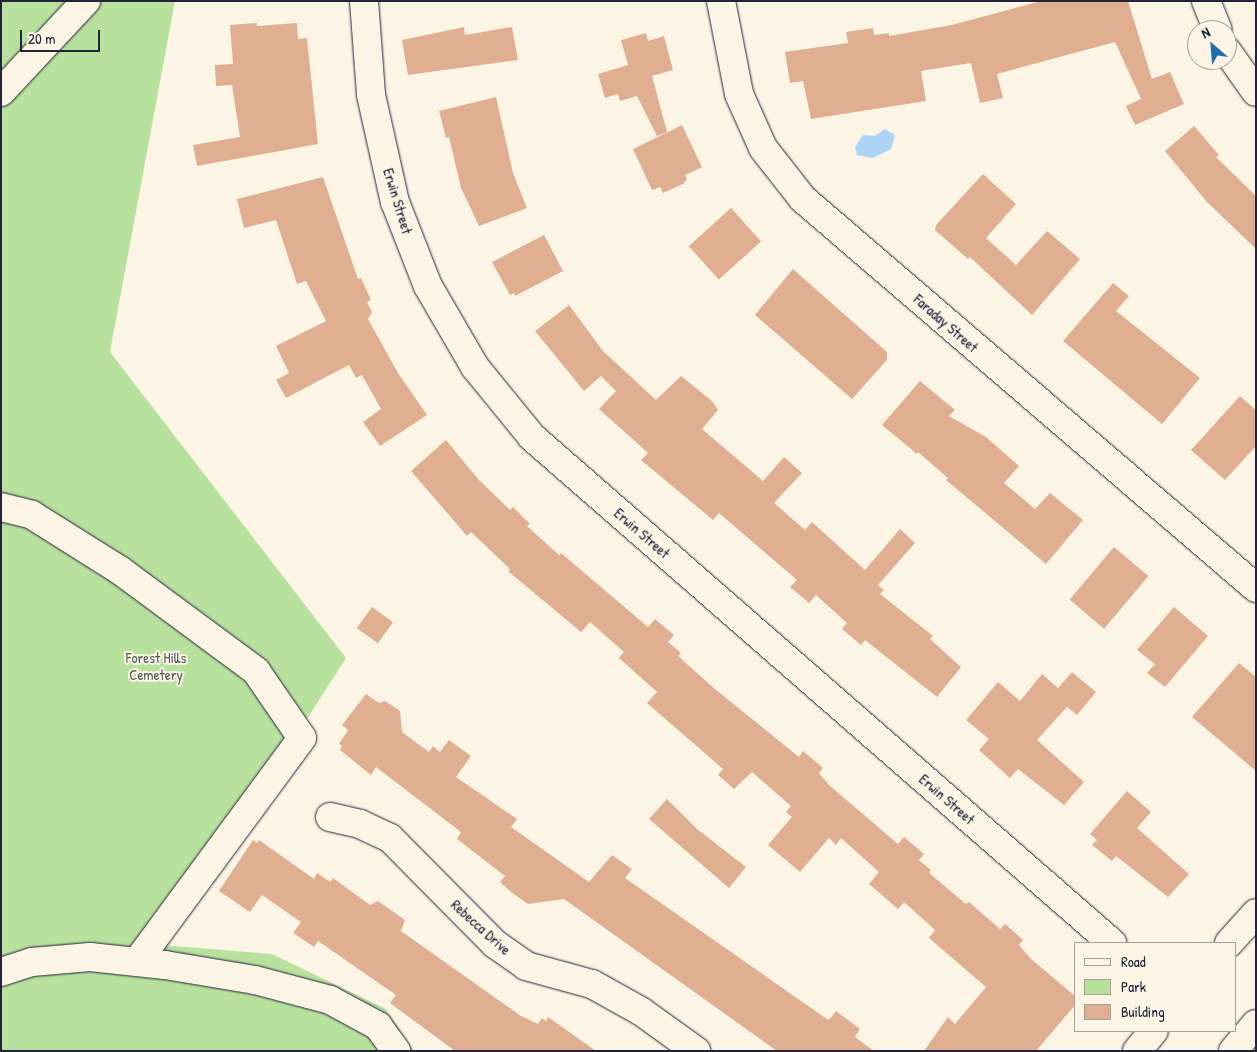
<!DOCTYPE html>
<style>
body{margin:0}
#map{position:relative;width:1257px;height:1052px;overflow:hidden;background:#fcf5e5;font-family:"Patrick Hand",sans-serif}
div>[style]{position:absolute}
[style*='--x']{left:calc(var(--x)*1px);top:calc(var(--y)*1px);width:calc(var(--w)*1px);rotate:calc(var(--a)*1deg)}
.green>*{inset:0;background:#b8e19e}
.water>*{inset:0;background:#abd4f6}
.building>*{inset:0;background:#e0af91;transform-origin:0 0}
.roads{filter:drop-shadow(0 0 1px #22223b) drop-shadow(0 0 1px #22223b)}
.minor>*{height:28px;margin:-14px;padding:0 14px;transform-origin:14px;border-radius:14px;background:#fcf5e5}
.major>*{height:28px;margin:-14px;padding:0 14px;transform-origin:14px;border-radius:14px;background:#fcf5e5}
span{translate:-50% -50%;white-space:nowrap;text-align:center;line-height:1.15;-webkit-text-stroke:4px #fcf5e5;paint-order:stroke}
.street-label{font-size:15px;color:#22223b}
.park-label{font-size:15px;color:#4f5b59}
.frame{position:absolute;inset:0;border:2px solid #22223b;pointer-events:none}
.legend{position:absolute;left:1074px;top:942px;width:162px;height:90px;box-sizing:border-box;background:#fcf5e5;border:1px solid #a5a1a1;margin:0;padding:6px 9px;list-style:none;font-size:15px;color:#22223b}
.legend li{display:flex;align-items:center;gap:10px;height:25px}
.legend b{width:25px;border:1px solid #a5a1a1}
.north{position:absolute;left:1187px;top:20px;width:50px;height:50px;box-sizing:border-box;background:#fcf5e5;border:1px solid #a5a1a1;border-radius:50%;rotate:333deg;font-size:14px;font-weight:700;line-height:20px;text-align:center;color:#22223b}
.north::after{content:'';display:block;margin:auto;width:18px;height:22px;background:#1f6fb2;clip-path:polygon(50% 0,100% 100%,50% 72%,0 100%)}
.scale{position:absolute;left:20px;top:30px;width:80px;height:22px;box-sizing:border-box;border:2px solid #22223b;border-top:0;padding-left:6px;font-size:15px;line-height:18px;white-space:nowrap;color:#22223b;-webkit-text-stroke:4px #fcf5e5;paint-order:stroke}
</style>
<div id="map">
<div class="green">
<i style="clip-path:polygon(1px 1px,175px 1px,110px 352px,346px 658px,162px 945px,272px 954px,386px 1009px,414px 1051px,1px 1051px)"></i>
</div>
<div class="water">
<i style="clip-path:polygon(885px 129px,895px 135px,891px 149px,873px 158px,857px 155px,855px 147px,863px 135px,875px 136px)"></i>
</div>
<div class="building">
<i style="clip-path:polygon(1041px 1px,1128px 1px,1152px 79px,1170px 72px,1184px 104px,1135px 125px,1126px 106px,1141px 99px,1115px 42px,997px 74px,1003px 98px,980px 103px,971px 63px,921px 71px,926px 101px,811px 119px,803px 81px,790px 83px,785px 52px,848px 43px,846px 32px,873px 28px,874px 35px,889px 33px,889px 36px,952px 25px)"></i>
<i style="clip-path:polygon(257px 23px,257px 26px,297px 23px,298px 39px,307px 38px,318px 144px,197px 166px,193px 145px,240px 137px,232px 85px,216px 86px,215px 65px,233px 64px,230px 25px)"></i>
<i style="clip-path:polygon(464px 27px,465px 35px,512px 27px,518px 60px,408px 75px,402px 40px)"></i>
<i style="clip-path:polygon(646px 33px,648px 41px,664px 36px,673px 70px,652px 76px,667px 132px,657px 136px,637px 96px,620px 101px,618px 94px,605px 98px,598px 74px,628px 65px,621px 40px)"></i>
<i style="clip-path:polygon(496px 97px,513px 173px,527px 208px,479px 226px,461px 188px,449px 137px,446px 138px,439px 111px)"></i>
<i style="clip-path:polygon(682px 125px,702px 167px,685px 175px,687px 179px,683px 184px,663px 193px,660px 187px,652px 190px,633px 149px)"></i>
<i style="clip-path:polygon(1194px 126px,1219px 155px,1216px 157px,1256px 196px,1256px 249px,1207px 202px,1165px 151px)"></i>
<i style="clip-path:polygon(983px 174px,1016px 204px,986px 238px,1016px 265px,1047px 231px,1080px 259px,1032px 315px,970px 257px,968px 259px,935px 230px,936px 225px)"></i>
<i style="clip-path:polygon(323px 177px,358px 279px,361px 278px,371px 300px,367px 302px,372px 312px,368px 319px,398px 373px,427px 415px,380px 446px,363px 422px,381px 409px,362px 375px,356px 378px,349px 365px,286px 398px,276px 380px,289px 373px,276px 346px,326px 321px,306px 281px,297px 284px,276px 220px,244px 228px,237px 199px)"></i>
<i style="left:731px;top:208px;width:45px;height:57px;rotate:48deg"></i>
<i style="clip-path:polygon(544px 235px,563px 271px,515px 296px,514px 293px,510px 295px,492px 262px)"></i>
<i style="clip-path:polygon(793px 269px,887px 352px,887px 360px,852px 399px,755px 315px)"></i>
<i style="clip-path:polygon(1113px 283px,1129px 296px,1116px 311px,1200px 378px,1162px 424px,1063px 341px)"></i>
<i style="clip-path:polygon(569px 305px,603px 351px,656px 400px,681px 376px,712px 401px,718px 410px,702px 429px,763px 481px,784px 457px,802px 473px,774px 503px,805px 530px,812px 522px,865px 570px,900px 529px,915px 543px,878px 585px,884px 590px,880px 594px,933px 636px,930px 639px,961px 667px,937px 697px,865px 640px,861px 645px,842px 629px,847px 623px,816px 595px,809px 603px,790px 587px,797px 580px,719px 513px,713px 520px,641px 460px,648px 453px,599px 409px,616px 391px,601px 376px,584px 391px,535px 331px)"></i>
<i style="clip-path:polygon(920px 381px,955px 410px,949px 416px,986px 437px,1019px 466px,1004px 483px,1035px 509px,1050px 493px,1083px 520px,1046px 564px,946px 480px,948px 478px,918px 452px,917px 454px,882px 425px)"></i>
<i style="clip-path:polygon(1240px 396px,1256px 410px,1256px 446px,1225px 480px,1191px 450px)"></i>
<i style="clip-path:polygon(446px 440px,479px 480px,510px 510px,513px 507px,530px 524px,527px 526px,559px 555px,561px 553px,648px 627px,655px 619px,674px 635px,668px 642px,681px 653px,678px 656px,715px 689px,799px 757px,803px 751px,823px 768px,819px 773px,829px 785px,898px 844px,904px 837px,924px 854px,919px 860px,931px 870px,929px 873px,966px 904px,969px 902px,1000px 929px,1005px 924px,1023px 940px,1019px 945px,1030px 958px,1076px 997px,1076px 1004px,1036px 1051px,924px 1051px,948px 1017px,955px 1024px,986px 987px,929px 938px,935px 930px,904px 902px,898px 909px,869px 884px,879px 872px,841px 838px,836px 845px,829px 838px,800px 872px,768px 845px,792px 817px,786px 812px,791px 806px,752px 772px,734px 789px,718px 775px,723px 769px,647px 703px,657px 692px,619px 658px,624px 652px,590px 622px,581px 632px,508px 571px,510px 569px,471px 532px,467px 536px,411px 471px)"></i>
<i style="left:1114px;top:547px;width:45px;height:69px;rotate:40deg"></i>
<i style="left:372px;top:607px;width:26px;height:26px;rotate:36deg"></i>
<i style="clip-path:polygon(1174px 607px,1208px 636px,1165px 687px,1147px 673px,1155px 664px,1137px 650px)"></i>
<i style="clip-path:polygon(1239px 663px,1256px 677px,1256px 771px,1192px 717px)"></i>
<i style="clip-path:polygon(1072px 672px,1096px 692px,1077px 715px,1067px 707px,1037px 740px,1084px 782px,1064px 805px,1018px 769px,1010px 778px,979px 750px,989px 739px,966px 720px,998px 682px,1020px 701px,1042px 674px,1058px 688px)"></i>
<i style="clip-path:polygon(366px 694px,379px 703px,385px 701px,400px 711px,402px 732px,429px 752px,433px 746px,440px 752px,449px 740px,471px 756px,456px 777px,517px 819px,511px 827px,589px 882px,612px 855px,632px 869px,625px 878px,824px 1017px,829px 1020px,836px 1011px,860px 1029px,855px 1037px,874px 1051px,777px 1051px,564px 899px,528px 904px,511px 892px,500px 882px,505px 876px,457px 839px,461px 832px,376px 767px,371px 775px,340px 750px,342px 746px,339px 744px,348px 730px,342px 725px)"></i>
<i style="clip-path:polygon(1127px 791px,1151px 812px,1137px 828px,1189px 874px,1168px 897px,1116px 856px,1112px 861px,1092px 845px,1097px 840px,1090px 834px)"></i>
<i style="clip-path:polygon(667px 799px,697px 829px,746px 867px,729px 888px,649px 819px)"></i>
<i style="clip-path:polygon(253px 840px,257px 843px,259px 840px,314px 879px,317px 873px,330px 882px,333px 878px,370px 905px,378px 901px,405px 920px,401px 931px,521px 1016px,538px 1024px,542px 1018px,546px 1021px,548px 1017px,596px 1051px,455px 1051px,390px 1003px,396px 995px,318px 941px,314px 947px,293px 933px,301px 922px,262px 895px,250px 912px,219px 891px)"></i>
</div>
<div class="roads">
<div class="minor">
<i style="--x:364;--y:1;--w:94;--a:85.7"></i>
<i style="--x:371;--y:95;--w:110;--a:77.4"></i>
<i style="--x:395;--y:202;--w:90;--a:68.6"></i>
<i style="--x:428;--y:286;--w:94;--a:59.9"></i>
<i style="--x:475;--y:367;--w:90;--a:50.8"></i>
<i style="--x:532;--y:437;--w:770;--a:41.1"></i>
<i style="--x:721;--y:1;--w:95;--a:79"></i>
<i style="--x:739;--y:94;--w:59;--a:66"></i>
<i style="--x:763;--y:148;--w:65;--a:51.9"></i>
<i style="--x:803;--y:199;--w:597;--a:40.65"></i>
<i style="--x:1206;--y:1;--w:31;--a:68"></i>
<i style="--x:1227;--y:51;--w:50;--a:54.7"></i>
<i style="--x:1;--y:92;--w:125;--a:-47"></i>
<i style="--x:1;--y:507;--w:32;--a:14"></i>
<i style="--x:32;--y:515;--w:105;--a:32.2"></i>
<i style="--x:121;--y:571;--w:168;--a:36.5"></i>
<i style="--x:256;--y:671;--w:81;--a:55.5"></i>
<i style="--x:302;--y:738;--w:278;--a:126.4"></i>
<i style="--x:330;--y:817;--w:31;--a:13"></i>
<i style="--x:360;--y:824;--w:33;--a:25"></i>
<i style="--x:390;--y:838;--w:149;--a:45.3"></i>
<i style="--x:495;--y:944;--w:38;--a:35"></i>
<i style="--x:526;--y:966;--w:68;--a:15.3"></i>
<i style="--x:592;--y:984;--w:57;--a:29.2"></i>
<i style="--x:642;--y:1012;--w:67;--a:35.8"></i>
<i style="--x:1;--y:972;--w:33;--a:-18"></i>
<i style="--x:32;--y:962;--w:58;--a:-4.9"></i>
<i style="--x:90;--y:957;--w:75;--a:6.1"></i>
<i style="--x:165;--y:965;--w:91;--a:9.5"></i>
<i style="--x:255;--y:980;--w:78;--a:14.9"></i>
<i style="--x:330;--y:1000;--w:55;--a:28.4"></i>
<i style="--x:378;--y:1026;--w:31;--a:54"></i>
<i style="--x:1233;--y:1051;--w:35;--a:-50"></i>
</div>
<div class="major">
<i style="--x:1229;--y:943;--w:40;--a:-48"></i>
<i style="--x:1137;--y:1051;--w:26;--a:-50"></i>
</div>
</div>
<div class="street-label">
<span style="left:398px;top:201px;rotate:73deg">Erwin Street</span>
<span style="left:946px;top:323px;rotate:41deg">Faraday Street</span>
<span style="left:642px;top:533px;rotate:41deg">Erwin Street</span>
<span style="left:947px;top:799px;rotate:41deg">Erwin Street</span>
<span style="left:481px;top:927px;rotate:42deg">Rebecca Drive</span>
</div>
<div class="park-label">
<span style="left:156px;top:666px">Forest Hills<br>Cemetery</span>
</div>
<div class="frame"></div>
<ul class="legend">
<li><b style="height:6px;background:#fcf5e5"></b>Road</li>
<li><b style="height:14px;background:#b8e19e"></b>Park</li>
<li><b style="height:14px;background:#e0af91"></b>Building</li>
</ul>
<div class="north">N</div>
<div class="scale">20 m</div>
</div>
